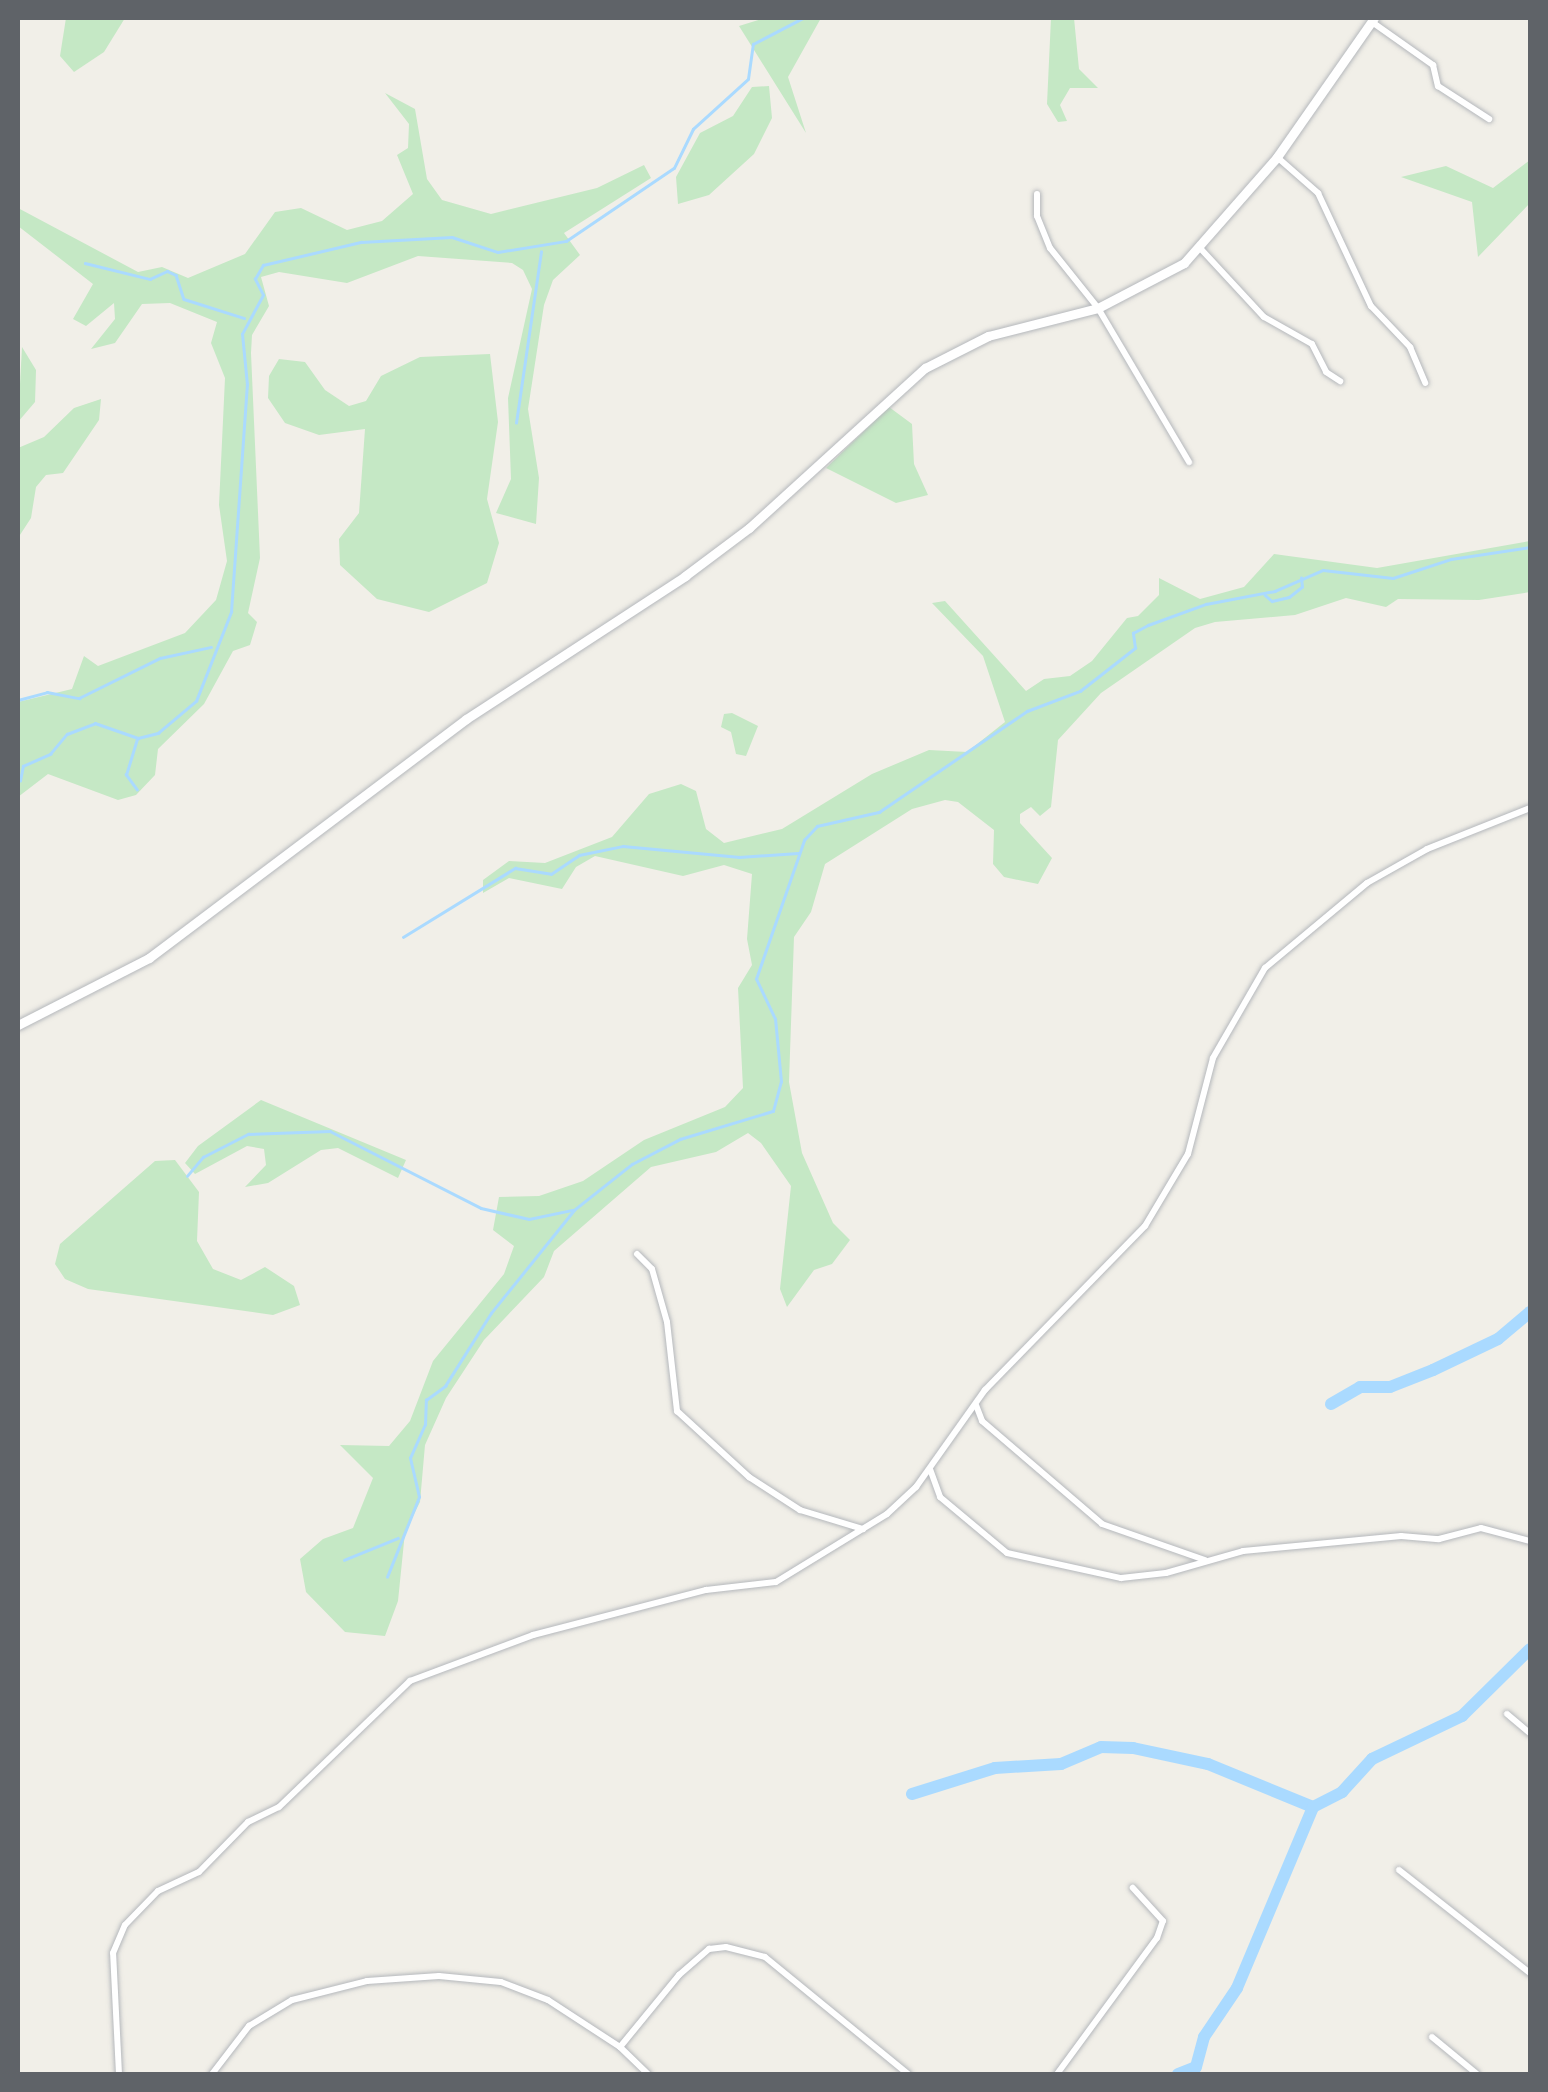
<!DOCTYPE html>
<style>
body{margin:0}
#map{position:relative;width:1548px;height:2092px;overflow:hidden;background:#f1efe8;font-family:Commissioner,sans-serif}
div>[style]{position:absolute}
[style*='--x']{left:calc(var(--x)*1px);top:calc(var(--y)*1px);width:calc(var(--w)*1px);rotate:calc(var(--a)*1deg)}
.green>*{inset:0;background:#c5e8c5}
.stream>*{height:2.5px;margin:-1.25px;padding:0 1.25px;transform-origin:1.25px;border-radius:1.25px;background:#aadaff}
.river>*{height:12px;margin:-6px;padding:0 6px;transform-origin:6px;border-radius:6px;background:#aadaff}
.roads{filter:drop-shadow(0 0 2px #b5b8bc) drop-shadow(0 0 2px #b5b8bc)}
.street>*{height:6px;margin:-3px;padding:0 3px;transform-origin:3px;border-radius:3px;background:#fff}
.secondary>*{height:9px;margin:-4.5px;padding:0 4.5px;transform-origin:4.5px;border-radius:4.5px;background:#fff}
span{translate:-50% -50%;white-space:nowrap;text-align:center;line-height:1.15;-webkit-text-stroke:8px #fff;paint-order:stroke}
.frame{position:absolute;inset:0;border:20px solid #5f6368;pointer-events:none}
</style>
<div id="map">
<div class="green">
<i style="clip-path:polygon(66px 18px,125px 18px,104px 52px,74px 72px,60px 56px)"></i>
<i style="clip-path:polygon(765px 18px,821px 18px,788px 77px,806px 133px,739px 26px)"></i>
<i style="clip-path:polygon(1051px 18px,1074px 18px,1079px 69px,1098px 88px,1070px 88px,1060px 105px,1067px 121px,1058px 122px,1047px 104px)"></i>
<i style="clip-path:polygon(769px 86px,772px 118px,754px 154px,709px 195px,678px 204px,676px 177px,700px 133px,733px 116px,752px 87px)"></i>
<i style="clip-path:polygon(385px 93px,415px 109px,427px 179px,442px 200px,491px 214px,597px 188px,644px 165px,651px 178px,564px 233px,580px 255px,553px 280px,544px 305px,528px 409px,539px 478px,536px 524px,496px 513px,511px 479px,508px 398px,532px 289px,523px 270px,512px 263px,418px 256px,347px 283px,279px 272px,261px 277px,269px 306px,252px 335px,251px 353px,260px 558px,248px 613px,257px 622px,250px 645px,233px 651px,204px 704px,158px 749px,155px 775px,136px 795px,118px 800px,48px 774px,18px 797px,18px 702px,72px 689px,84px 656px,98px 666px,185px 633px,216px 600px,227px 561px,219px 505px,225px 378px,211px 343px,217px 322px,170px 303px,142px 304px,115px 343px,91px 349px,115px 319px,114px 303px,86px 326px,73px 319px,93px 284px,18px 226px,18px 208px,138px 272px,162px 267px,188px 278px,245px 254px,275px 212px,301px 208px,347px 230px,382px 221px,413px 194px,397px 155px,408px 148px,409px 124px)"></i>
<i style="clip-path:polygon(1530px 160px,1530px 203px,1478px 257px,1472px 202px,1401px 177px,1446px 166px,1493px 188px)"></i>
<i style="clip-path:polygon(22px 347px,36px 370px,35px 402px,18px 422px)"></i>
<i style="clip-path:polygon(490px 354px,498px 422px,487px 499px,499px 543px,487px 583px,429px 612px,377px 599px,340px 565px,339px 539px,359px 513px,365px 429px,319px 435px,285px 423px,268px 398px,269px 376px,279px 359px,305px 362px,325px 390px,349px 406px,366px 401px,381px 376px,420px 357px)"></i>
<i style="clip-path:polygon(101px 399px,99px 420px,63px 473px,46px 475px,36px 487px,31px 518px,18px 538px,18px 448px,44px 437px,74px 408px)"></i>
<i style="clip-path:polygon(889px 407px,912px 424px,914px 464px,928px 495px,896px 503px,826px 468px)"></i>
<i style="clip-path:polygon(1530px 541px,1530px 592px,1479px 600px,1398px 599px,1386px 607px,1346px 598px,1295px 615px,1215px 622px,1195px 628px,1101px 693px,1058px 740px,1051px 807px,1040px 816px,1031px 807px,1020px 814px,1020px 823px,1052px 858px,1038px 884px,1004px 877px,993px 864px,994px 830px,958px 802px,945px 800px,912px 809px,825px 864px,811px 912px,794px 937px,789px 1082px,802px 1153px,833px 1223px,850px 1240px,832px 1264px,814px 1270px,787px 1307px,780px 1289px,791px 1186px,761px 1143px,748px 1133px,716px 1152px,651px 1167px,554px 1251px,544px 1277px,484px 1340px,446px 1398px,425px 1445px,420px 1502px,405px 1532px,398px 1601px,385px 1636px,345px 1632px,306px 1592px,300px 1559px,323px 1539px,353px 1528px,373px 1478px,340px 1445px,389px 1446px,410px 1421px,433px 1361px,504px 1274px,514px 1246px,493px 1230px,499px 1197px,539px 1196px,583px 1181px,644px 1140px,725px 1107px,743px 1088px,738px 988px,752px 965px,747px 939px,752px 874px,724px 865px,683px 876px,595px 856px,576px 867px,562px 889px,509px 878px,483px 893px,483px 880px,509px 861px,545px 863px,612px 837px,649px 794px,681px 784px,696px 791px,706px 829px,724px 843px,782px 829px,872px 774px,929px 750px,967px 752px,1005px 722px,983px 656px,932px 603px,945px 601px,1026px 691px,1044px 679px,1070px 676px,1092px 661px,1127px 618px,1138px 616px,1159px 595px,1159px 578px,1200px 599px,1244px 587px,1274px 554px,1377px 568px)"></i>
<i style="clip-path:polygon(732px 713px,758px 726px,746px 756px,736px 754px,731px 732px,721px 727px,724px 714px)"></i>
<i style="clip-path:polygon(261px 1100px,406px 1160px,398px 1178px,338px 1148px,321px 1150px,268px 1183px,245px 1187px,266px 1165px,264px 1149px,247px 1146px,195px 1174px,185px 1163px,198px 1146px)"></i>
<i style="clip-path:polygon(175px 1160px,199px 1192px,197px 1241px,213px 1269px,241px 1280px,265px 1267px,294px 1286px,300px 1305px,273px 1315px,88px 1289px,65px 1279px,55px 1264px,60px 1244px,155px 1161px)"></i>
</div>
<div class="stream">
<i style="--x:85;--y:263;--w:67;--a:13.8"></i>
<i style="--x:150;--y:279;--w:19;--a:-25"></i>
<i style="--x:167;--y:271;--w:10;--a:24"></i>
<i style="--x:176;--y:275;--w:25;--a:72"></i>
<i style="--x:184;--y:299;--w:63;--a:17.6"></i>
<i style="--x:516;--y:423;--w:173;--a:-81.7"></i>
<i style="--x:1265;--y:595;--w:9;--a:41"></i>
<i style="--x:1272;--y:601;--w:17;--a:-13"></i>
<i style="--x:1289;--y:597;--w:16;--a:-38"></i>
<i style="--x:1302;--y:587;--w:9;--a:-96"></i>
<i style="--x:18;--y:700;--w:30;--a:-15"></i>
<i style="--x:47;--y:692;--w:33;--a:11"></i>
<i style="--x:79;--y:698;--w:90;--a:-26.3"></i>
<i style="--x:160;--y:658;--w:52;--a:-12.2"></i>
<i style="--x:20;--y:781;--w:15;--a:-79"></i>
<i style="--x:23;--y:766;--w:30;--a:-24"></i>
<i style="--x:50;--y:754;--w:26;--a:-50"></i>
<i style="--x:67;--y:734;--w:30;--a:-21"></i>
<i style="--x:95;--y:723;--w:46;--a:19.2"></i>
<i style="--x:138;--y:738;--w:21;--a:-14"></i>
<i style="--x:158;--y:733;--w:50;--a:-40.1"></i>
<i style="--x:196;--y:701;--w:96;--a:-68.5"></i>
<i style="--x:231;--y:612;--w:228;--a:-86"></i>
<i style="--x:247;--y:385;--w:51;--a:-95.6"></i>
<i style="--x:242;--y:334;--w:44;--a:-61.7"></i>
<i style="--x:263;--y:295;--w:18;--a:-117"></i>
<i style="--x:255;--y:279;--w:16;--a:-60"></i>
<i style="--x:263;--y:265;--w:101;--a:-13.2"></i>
<i style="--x:361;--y:242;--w:91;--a:-3.1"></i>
<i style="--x:452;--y:237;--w:48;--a:18.1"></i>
<i style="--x:498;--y:252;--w:69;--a:-9.2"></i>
<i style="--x:566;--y:241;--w:130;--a:-34.1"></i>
<i style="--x:674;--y:168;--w:43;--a:-64"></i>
<i style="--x:693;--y:129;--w:74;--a:-42.3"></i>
<i style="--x:748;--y:79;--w:35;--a:-82"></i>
<i style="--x:753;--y:44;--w:56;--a:-27.5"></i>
<i style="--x:137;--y:790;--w:19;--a:-126"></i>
<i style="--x:126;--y:775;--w:38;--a:-73"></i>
<i style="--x:403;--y:937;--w:132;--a:-31.6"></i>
<i style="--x:515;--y:868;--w:36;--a:9"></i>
<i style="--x:551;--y:874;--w:34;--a:-34"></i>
<i style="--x:579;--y:855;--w:45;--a:-11.6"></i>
<i style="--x:623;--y:846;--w:117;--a:5.4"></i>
<i style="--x:739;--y:857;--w:59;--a:-3.9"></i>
<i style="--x:187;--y:1176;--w:25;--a:-50"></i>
<i style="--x:203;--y:1157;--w:51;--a:-27.1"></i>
<i style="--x:248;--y:1134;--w:82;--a:-2.1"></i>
<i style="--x:330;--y:1131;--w:169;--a:27"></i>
<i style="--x:481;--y:1208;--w:49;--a:12.9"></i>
<i style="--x:529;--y:1219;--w:44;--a:-11.8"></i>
<i style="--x:344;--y:1560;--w:58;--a:-22.2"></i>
<i style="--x:387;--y:1577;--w:86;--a:-68.2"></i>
<i style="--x:419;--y:1497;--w:40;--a:-103"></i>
<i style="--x:410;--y:1458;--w:36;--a:-66"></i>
<i style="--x:425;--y:1425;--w:25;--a:-88"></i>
<i style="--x:426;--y:1400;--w:24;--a:-36"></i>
<i style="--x:445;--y:1386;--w:86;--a:-57.8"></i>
<i style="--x:491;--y:1313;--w:132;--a:-51.1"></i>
<i style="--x:574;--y:1210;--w:74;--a:-38.4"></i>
<i style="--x:632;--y:1164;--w:54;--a:-27.5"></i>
<i style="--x:680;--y:1139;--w:97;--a:-16.8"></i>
<i style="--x:773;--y:1111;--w:30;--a:-75"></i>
<i style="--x:781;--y:1082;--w:63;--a:-95.4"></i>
<i style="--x:775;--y:1019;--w:44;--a:-115.4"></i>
<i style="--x:756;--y:979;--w:147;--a:-70.9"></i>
<i style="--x:804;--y:840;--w:19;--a:-47"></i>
<i style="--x:817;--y:826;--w:64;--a:-12.7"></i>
<i style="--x:879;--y:812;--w:179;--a:-34.3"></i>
<i style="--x:1027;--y:711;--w:57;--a:-20.7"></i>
<i style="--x:1080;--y:691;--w:70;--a:-38"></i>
<i style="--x:1135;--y:648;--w:15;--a:-98"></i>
<i style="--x:1133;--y:633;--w:17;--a:-28"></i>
<i style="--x:1148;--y:625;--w:62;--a:-19.9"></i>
<i style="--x:1206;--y:604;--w:70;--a:-10.7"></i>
<i style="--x:1275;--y:591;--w:52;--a:-23.6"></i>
<i style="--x:1323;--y:570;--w:70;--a:6.5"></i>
<i style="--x:1393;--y:578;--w:61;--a:-18.1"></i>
<i style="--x:1451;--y:559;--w:80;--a:-8.6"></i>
</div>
<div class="river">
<i style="--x:1331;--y:1404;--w:34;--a:-30"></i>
<i style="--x:1360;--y:1387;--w:30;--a:0"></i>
<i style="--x:1390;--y:1387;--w:46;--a:-21.6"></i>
<i style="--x:1433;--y:1370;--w:72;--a:-25.5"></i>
<i style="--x:1498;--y:1339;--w:42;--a:-40.2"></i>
<i style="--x:912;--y:1794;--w:87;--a:-17.4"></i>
<i style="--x:995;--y:1768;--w:66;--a:-3.5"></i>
<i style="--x:1061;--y:1764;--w:43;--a:-23"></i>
<i style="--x:1101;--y:1747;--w:32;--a:2"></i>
<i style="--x:1133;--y:1748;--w:77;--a:12"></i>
<i style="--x:1208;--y:1764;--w:113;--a:22.3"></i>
<i style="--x:1178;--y:2074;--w:19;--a:-21"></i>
<i style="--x:1196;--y:2067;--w:31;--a:-75"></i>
<i style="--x:1204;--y:2037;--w:59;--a:-56"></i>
<i style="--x:1237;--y:1988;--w:196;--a:-67.2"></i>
<i style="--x:1313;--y:1807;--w:33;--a:-27"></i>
<i style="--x:1342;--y:1792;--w:45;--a:-47.7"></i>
<i style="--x:1372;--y:1759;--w:100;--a:-25.5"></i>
<i style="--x:1462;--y:1716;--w:95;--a:-44.6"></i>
</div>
<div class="roads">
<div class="street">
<i style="--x:1372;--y:22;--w:75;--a:35.2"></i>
<i style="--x:1433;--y:65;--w:22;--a:77"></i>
<i style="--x:1438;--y:86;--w:61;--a:32.9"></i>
<i style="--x:1277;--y:157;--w:55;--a:41.3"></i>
<i style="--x:1318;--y:193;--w:125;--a:64.9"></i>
<i style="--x:1371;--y:306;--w:57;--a:46.4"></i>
<i style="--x:1410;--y:347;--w:39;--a:67"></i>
<i style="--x:1037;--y:194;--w:22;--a:90"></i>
<i style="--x:1037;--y:216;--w:35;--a:68"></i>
<i style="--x:1050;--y:248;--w:77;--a:51.3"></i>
<i style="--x:1098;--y:308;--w:179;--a:59.4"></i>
<i style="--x:1200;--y:248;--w:94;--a:47.2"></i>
<i style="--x:1264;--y:317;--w:55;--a:29.4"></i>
<i style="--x:1312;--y:344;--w:31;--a:63"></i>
<i style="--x:1326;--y:372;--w:17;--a:33"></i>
<i style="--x:637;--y:1254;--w:21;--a:45"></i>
<i style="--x:652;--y:1269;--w:55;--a:74.2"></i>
<i style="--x:667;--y:1322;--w:90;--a:83.6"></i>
<i style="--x:677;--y:1411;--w:98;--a:42.5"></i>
<i style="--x:749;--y:1477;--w:61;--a:32.9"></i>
<i style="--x:800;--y:1510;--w:66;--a:16.8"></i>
<i style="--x:976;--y:1405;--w:17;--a:69"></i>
<i style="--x:982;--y:1421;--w:158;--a:40.6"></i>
<i style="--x:1102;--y:1524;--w:109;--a:19.3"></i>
<i style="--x:930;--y:1469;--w:30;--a:70"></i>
<i style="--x:940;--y:1497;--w:87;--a:39.9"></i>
<i style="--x:1007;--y:1553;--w:117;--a:12.4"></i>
<i style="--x:1121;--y:1578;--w:45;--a:-6.3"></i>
<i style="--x:1166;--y:1573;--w:80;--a:-15.9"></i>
<i style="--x:1243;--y:1551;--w:159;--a:-5.4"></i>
<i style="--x:1401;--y:1536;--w:38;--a:5"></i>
<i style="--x:1439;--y:1539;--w:43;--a:-14.7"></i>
<i style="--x:1481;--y:1528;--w:51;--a:14.9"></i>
<i style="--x:1507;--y:1714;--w:30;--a:40"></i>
<i style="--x:1399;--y:1870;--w:167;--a:38.2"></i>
<i style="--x:1432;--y:2037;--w:58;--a:39.4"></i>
<i style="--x:620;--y:2047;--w:93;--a:-50.7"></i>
<i style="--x:679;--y:1975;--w:40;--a:-41"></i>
<i style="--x:709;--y:1949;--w:17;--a:-7"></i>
<i style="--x:726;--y:1947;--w:40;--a:14.4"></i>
<i style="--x:765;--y:1957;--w:185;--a:39.3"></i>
<i style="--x:119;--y:2074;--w:121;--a:-92.8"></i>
<i style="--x:113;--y:1953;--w:30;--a:-67"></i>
<i style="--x:125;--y:1925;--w:47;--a:-45.9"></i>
<i style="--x:158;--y:1891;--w:45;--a:-24.9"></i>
<i style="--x:199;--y:1872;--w:70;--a:-45.6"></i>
<i style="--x:248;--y:1822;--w:34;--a:-26"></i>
<i style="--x:279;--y:1807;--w:182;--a:-43.9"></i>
<i style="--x:410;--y:1681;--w:131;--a:-20.5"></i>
<i style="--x:533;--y:1635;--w:179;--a:-14.6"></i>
<i style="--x:706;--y:1590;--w:70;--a:-6.5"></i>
<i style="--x:776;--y:1582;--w:130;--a:-31.5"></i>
<i style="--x:887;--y:1514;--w:40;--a:-43"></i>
<i style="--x:916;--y:1487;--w:119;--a:-54.6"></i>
<i style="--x:985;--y:1390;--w:229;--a:-45.7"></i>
<i style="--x:1145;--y:1226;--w:84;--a:-59.2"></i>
<i style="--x:1188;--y:1154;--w:99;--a:-75.4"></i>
<i style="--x:1213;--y:1058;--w:104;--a:-60"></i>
<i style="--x:1265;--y:968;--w:133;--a:-39.8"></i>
<i style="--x:1367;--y:883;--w:69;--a:-29.5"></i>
<i style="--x:1427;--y:849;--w:111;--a:-21.7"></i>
<i style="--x:212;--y:2074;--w:61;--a:-52.4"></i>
<i style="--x:249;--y:2026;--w:50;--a:-31.2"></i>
<i style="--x:292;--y:2000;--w:77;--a:-14.2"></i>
<i style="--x:367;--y:1981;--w:72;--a:-4"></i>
<i style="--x:439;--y:1976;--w:62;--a:5.5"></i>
<i style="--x:501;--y:1982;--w:50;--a:21"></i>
<i style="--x:548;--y:2000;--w:86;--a:33.1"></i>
<i style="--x:620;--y:2047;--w:39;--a:44"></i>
<i style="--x:1057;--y:2074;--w:169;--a:-53.7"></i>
<i style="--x:1157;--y:1938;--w:18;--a:-71"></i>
<i style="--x:1163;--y:1921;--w:45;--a:-132.3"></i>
</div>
<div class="secondary">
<i style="--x:18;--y:1025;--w:147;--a:-27.1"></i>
<i style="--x:149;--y:958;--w:397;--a:-37"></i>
<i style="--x:466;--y:719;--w:262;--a:-33.1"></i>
<i style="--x:685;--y:576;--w:80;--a:-36.9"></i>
<i style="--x:749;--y:528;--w:238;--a:-42.3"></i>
<i style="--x:925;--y:368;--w:71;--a:-26.9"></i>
<i style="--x:988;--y:336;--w:114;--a:-14.3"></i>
<i style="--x:1098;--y:308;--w:97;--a:-27.6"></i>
<i style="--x:1184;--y:263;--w:141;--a:-48.7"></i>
<i style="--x:1277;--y:157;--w:169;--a:-55.1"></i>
</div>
</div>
<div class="frame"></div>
</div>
